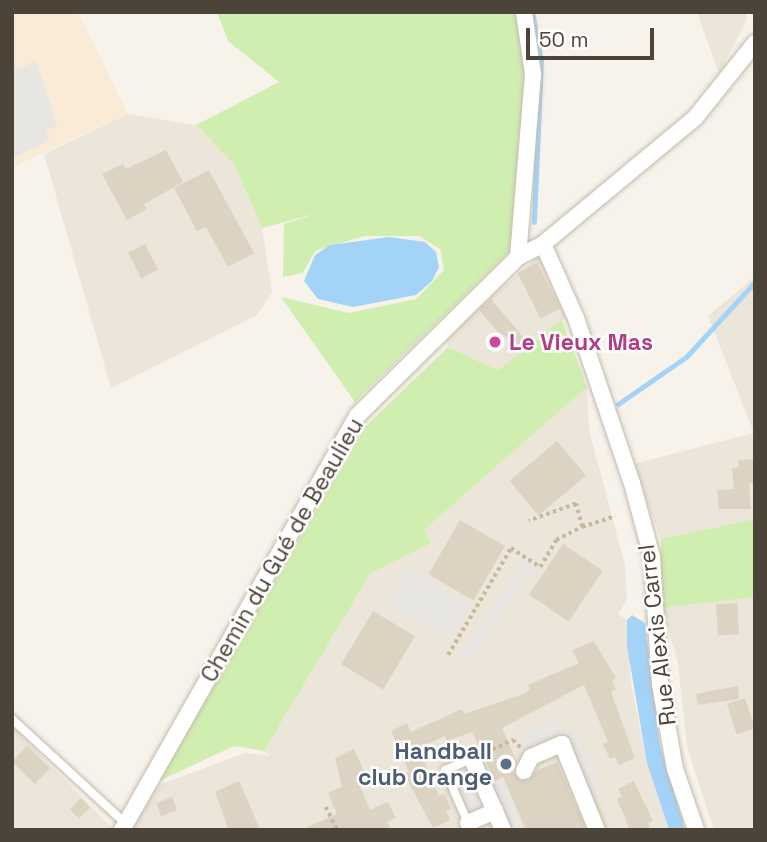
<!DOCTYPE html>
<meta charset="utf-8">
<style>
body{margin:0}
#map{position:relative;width:767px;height:842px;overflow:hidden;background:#f7f3eb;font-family:"Space Grotesk",sans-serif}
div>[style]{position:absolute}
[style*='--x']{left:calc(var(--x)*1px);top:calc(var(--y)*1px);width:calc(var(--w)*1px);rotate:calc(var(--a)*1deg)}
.residential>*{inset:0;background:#ebe6d9}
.commercial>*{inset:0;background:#f9ebd5}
.green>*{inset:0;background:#d1eeb1}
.parking>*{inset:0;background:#e8e6e3;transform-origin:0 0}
.water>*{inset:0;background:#a3d4f7}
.stream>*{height:5px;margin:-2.5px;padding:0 2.5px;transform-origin:2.5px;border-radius:2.5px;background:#a3d4f7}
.building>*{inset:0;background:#ddd3c2;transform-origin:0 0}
.path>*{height:3.5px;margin-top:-1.75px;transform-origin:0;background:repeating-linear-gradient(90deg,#c7b89c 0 3.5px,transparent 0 7px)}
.roads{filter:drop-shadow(0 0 2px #c3bcac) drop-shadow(0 0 2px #c3bcac)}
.service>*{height:8px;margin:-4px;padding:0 4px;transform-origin:4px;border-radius:4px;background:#fff}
.minor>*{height:16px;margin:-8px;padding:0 8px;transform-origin:8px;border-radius:8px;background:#fff}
.dots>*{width:19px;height:19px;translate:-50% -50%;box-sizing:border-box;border:4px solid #fff;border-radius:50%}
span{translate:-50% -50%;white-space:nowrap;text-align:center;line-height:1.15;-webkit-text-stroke:5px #fff;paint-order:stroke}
.hotel-label{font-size:23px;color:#b23c85;font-weight:700}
.left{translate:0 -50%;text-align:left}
.street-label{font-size:23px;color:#4c4438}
.service-label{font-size:23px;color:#4e5e75;font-weight:700}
.right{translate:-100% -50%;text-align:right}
.frame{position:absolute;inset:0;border:14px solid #4c4438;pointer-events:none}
.scale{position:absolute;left:526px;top:28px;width:128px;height:32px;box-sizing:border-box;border:4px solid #4c4438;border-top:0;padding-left:9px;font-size:21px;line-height:24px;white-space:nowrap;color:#4c4438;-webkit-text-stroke:5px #fff;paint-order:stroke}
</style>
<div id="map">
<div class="residential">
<i style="clip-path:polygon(697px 12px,745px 12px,747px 19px,719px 74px)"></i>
<i style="clip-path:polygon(128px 114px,196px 125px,234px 164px,262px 228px,272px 292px,257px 315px,111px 388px,44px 154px)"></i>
<i style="clip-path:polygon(541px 254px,568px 316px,498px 370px,448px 347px,446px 336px)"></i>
<i style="clip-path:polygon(755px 277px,755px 519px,661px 539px,633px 464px,754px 433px,708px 316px)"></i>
<i style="clip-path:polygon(587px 387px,589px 430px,625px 565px,627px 600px,618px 614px,627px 620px,631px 683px,647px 763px,669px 830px,129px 830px,154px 787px,245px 753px,271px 756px,264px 751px,371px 573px,431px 543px,424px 530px)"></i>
<i style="clip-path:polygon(755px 597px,755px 830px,714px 830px,687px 747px,678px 663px,662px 607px)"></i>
<i style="clip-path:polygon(12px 726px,110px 826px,120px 830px,12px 830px)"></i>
</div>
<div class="commercial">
<i style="clip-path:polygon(12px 12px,78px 12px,128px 114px,12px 167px)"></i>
</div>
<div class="green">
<i style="clip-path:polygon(217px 12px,519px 12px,527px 70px,515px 246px,355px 402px,281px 297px,349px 313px,416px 299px,444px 270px,440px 249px,419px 236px,364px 236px,315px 251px,303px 273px,283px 277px,284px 224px,318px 213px,262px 228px,234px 164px,196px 125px,279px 82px,228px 41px)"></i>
<i style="clip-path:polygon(562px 320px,587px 387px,424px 530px,431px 543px,371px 573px,264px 751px,234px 746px,159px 781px,365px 427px,448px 347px,498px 370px)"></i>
<i style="clip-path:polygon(755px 519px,755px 597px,660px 608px,661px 539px)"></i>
</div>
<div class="parking">
<i style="clip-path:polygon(12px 58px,18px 69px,36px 61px,57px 125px,46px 131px,49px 141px,12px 158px)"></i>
<i style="left:526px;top:559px;width:12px;height:117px;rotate:35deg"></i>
<i style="left:409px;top:566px;width:74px;height:43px;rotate:32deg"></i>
<i style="clip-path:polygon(557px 721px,562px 732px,574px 727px,600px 786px,589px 791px,563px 732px,521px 751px,516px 739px)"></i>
<i style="left:464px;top:765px;width:50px;height:14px;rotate:68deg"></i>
<i style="left:503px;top:781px;width:53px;height:13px;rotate:67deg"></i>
</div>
<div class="water">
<i style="clip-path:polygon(389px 237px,425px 242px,436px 252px,439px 267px,432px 281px,416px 295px,353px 307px,318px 299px,304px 281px,315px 255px,330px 245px)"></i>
<i style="clip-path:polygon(632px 615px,645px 623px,660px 745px,685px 830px,669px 830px,647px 763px,627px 646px,627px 620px)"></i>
</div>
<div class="stream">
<i style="--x:532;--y:12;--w:50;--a:79.6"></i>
<i style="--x:541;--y:61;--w:161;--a:92.5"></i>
<i style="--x:618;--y:404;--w:83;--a:-34.7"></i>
<i style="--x:686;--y:357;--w:102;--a:-47.4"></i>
</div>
<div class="building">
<i style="clip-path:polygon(166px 150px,183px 182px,144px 204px,147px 209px,127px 220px,102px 174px,123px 164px,126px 169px)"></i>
<i style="clip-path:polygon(209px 170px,254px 253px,228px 267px,206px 227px,197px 231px,174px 188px)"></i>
<i style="left:145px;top:244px;width:29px;height:19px;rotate:63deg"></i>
<i style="left:537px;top:263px;width:51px;height:22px;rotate:63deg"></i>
<i style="clip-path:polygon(491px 299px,530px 345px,525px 349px,497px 331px,479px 310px)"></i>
<i style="left:557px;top:441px;width:45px;height:62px;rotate:50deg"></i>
<i style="clip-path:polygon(755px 459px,755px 483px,749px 483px,751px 509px,719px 509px,717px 490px,734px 489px,732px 468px,739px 467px,738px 460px)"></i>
<i style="left:460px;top:520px;width:52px;height:63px;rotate:30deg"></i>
<i style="left:563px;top:544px;width:48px;height:61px;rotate:34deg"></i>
<i style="left:737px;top:603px;width:31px;height:21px;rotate:86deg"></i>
<i style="left:373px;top:611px;width:49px;height:62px;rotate:31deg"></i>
<i style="clip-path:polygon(594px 641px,616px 678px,612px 681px,616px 689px,611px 692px,635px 758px,619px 765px,615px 757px,610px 759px,603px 744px,608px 742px,584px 685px,502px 728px,517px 762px,514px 772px,519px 780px,529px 780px,536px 771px,557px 762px,586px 830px,526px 830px,503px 777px,495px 781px,472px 732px,447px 741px,445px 736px,418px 748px,439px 796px,444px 794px,451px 809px,446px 811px,450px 820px,433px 828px,404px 774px,409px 772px,391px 731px,407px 723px,411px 732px,462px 709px,464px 714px,523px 694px,530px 689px,528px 685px,579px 663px,572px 650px)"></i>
<i style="clip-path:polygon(738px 686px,739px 699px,698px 705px,696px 694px)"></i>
<i style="left:745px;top:698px;width:32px;height:19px;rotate:72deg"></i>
<i style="left:27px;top:746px;width:32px;height:22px;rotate:44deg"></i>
<i style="clip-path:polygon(354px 749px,366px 776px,357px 779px,370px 810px,388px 802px,396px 818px,387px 822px,391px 830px,301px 830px,337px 814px,328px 793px,342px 787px,335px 758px)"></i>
<i style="clip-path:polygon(239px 781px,248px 801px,260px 830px,229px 830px,215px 792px)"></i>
<i style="clip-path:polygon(634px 781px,653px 821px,648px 823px,651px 830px,630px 830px,617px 799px,622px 797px,618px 789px)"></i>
<i style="left:172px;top:797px;width:14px;height:17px;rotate:69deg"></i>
<i style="left:81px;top:798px;width:13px;height:16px;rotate:45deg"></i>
</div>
<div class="path">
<i style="--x:582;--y:527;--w:35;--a:-18"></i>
<i style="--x:448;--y:655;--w:124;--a:-59.5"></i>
<i style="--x:511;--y:548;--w:35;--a:33"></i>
<i style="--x:540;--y:567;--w:31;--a:-59"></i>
<i style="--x:556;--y:540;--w:29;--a:-27"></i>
<i style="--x:582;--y:527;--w:24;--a:-105"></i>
<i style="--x:576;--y:504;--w:50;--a:160.1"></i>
<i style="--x:486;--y:752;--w:30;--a:-24"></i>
<i style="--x:513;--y:740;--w:11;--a:45"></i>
<i style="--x:326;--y:807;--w:25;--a:64"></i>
</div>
<div class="roads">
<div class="service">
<i style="--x:12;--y:719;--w:154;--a:42.6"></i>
<i style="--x:468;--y:823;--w:58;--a:-113.5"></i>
<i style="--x:445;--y:770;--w:29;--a:-22"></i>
</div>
<div class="minor">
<i style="--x:543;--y:244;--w:81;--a:66"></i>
<i style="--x:576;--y:318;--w:174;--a:71.3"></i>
<i style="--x:632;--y:483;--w:77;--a:74.9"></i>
<i style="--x:652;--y:557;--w:127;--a:86.4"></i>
<i style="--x:660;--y:684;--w:86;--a:80"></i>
<i style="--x:675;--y:769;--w:65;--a:71"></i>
<i style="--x:518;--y:257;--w:184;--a:-85.3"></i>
<i style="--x:533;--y:74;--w:63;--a:-98.3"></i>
<i style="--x:472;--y:759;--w:77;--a:66.4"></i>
<i style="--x:524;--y:771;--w:16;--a:-63"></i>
<i style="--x:531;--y:757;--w:34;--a:-23"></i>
<i style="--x:562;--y:744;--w:93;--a:67.9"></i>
<i style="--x:468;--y:823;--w:30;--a:-24"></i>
<i style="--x:122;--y:830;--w:476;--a:-60.4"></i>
<i style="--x:357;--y:416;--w:226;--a:-44.6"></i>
<i style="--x:518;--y:257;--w:28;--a:-27"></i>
<i style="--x:543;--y:244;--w:197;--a:-39.7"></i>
<i style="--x:695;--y:118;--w:96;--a:-51.3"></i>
</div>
</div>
<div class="dots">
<i style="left:495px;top:342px;background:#d1479c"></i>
<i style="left:506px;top:764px;background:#5c6f8a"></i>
</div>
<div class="hotel-label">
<span class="left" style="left:509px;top:342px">Le Vieux Mas</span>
</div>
<div class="street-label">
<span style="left:282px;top:550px;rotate:-60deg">Chemin du Gué de Beaulieu</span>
<span style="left:657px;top:635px;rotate:-97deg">Rue Alexis Carrel</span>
</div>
<div class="service-label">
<span class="right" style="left:492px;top:764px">Handball<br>club Orange</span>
</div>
<div class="frame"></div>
<div class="scale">50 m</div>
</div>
